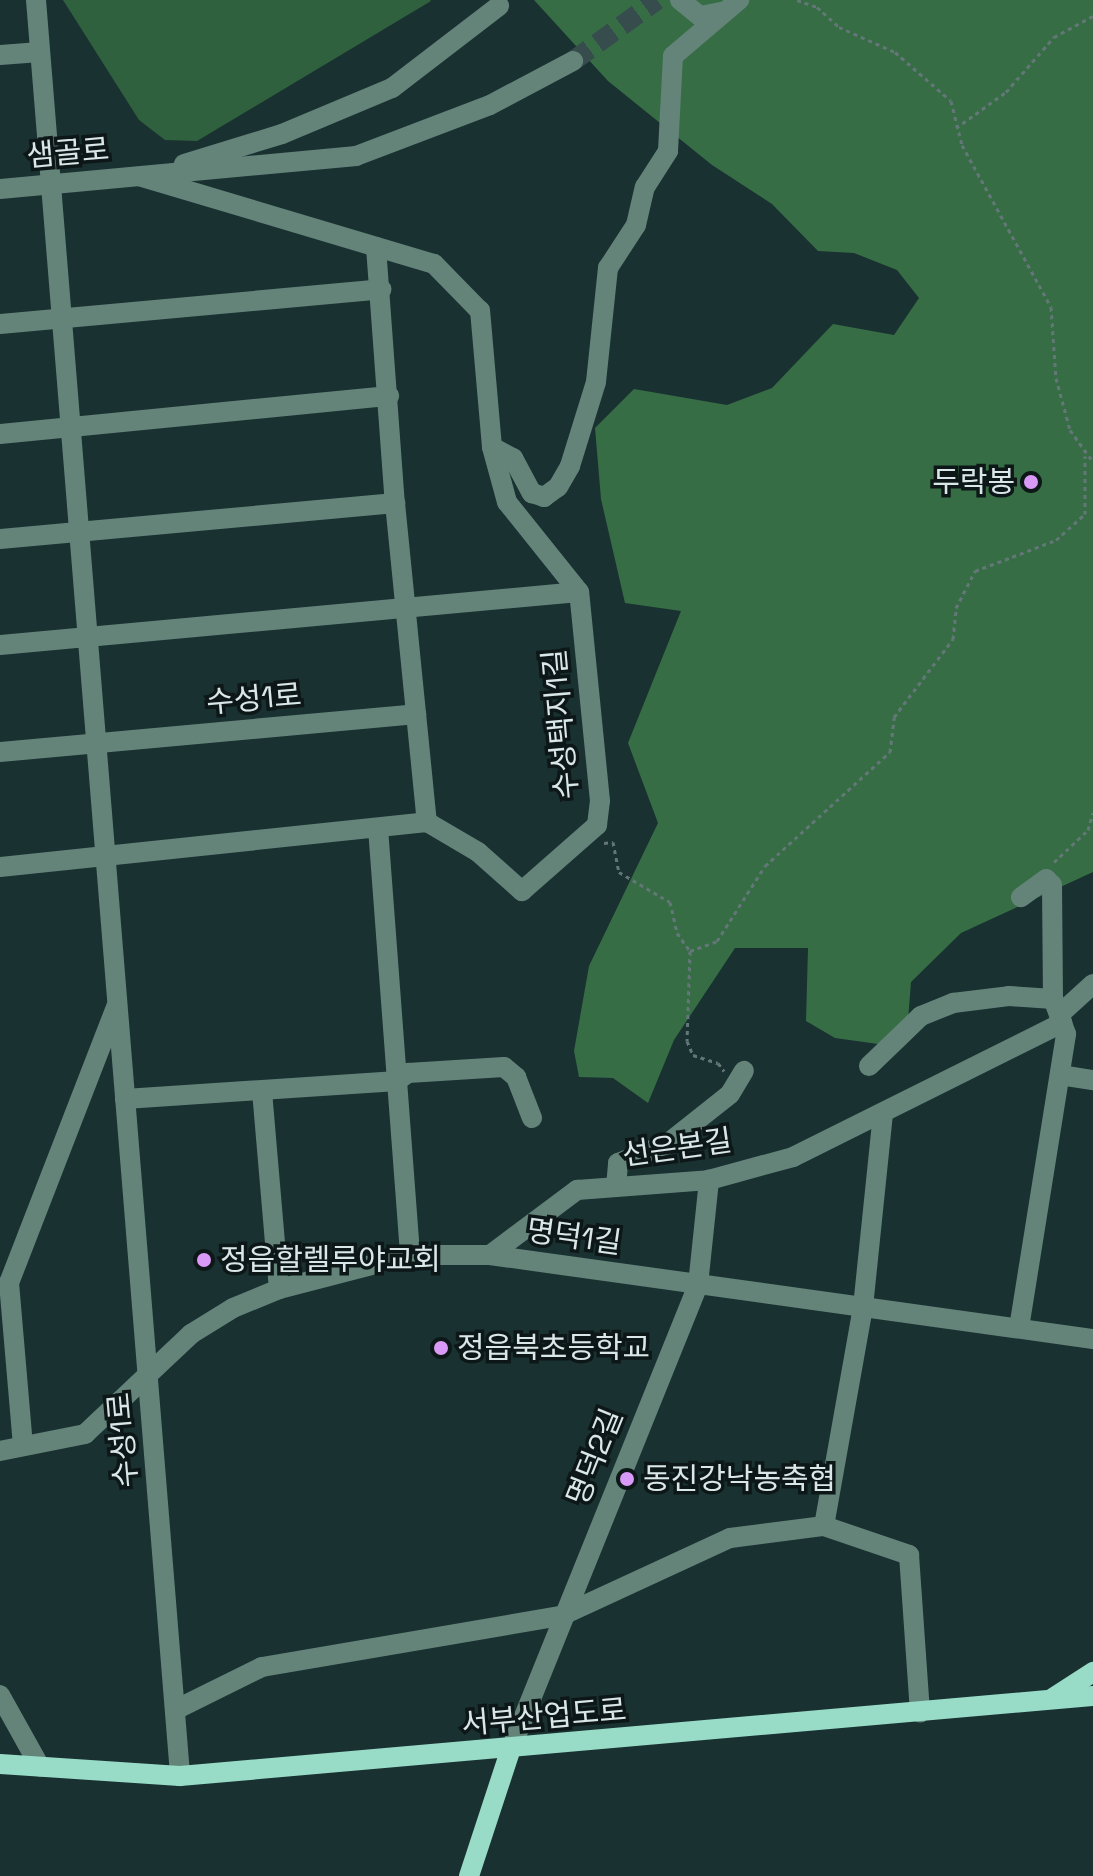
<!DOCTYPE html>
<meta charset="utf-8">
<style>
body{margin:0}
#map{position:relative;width:1093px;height:1876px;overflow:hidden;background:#1a3132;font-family:"Space Grotesk","Noto Sans KR",sans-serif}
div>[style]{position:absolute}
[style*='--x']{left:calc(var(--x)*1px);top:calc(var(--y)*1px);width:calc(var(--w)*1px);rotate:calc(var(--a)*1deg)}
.green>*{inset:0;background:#30613e}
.forest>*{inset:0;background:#366d45}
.minor-tunnel>*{height:20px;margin-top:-10px;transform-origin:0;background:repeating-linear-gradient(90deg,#374c4d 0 20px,transparent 0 30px)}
.path>*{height:3px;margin-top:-1.5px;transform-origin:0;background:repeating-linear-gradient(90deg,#647778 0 4px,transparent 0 8px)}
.minor>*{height:20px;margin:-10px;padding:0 10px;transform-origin:10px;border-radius:10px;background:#64847a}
.major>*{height:20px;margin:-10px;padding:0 10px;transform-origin:10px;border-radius:10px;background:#98dcc8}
.dots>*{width:22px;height:22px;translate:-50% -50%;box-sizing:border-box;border:4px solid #0d1717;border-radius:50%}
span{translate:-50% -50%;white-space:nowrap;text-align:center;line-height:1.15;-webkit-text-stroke:7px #0d1717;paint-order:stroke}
.street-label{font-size:30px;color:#dae7e8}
.poi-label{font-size:30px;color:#dae7e8}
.right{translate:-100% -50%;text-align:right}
.left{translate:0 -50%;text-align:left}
</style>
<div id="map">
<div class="green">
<i style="clip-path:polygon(63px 0,430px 0,431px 1px,197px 141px,165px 140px,139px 120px)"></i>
</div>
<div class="forest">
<i style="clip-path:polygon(534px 0,1093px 0,1093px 872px,961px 933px,911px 982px,908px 1021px,878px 1044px,835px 1038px,806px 1021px,808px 948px,735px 948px,674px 1040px,648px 1103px,613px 1078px,579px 1077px,574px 1051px,589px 966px,658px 823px,628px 743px,681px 611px,625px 603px,601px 499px,595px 428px,634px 389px,727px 405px,772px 388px,833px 324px,894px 335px,919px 298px,897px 270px,854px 253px,818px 251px,772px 204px,712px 165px,608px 81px)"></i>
</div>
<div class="minor-tunnel">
<i style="--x:573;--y:61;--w:104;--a:-36"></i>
</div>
<div class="path">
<i style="--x:797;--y:0;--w:21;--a:19"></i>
<i style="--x:817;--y:7;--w:30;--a:42"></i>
<i style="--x:839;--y:27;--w:61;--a:24.1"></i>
<i style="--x:895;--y:52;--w:74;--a:41.2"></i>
<i style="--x:951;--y:101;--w:45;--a:76"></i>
<i style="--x:962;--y:145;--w:185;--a:61.2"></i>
<i style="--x:1051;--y:307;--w:71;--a:86"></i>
<i style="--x:1056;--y:378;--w:54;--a:74.9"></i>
<i style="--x:1070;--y:430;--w:39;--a:54"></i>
<i style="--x:956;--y:128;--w:62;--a:-35.8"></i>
<i style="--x:1006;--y:92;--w:73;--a:-48.9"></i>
<i style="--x:1054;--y:37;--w:44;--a:-28.3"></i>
<i style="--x:604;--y:843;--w:9;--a:-6"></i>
<i style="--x:613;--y:842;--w:31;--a:79"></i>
<i style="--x:619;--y:872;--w:59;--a:30.5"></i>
<i style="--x:670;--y:902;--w:32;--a:77"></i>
<i style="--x:677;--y:933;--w:22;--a:54"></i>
<i style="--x:690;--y:951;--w:90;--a:91.9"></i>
<i style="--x:687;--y:1041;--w:15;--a:67"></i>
<i style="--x:693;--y:1055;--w:26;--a:18"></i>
<i style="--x:718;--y:1063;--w:10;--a:53"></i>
<i style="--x:1054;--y:862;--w:47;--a:-43.3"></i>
<i style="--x:1088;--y:830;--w:18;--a:-74"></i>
<i style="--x:690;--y:951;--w:29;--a:-20"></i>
<i style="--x:717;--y:941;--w:89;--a:-57.4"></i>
<i style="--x:765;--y:866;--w:169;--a:-42.4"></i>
<i style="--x:890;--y:752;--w:35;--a:-83"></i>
<i style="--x:894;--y:717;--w:98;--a:-52.9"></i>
<i style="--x:953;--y:639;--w:31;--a:-84"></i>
<i style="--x:956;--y:608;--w:42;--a:-62.8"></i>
<i style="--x:975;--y:571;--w:87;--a:-20.9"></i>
<i style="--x:1056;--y:540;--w:39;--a:-42"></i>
<i style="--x:1085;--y:514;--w:58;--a:-90"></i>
</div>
<div class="minor">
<i style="--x:36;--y:0;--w:1782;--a:85.36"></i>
<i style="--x:680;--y:0;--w:26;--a:39"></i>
<i style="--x:700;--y:16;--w:25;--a:-11"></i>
<i style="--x:0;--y:55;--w:40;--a:-4.3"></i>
<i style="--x:184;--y:164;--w:102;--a:-17"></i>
<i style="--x:282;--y:134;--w:119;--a:-22.7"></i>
<i style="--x:392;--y:88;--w:135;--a:-37.5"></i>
<i style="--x:0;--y:189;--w:358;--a:-5.3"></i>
<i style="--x:356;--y:156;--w:143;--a:-20.8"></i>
<i style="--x:490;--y:105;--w:94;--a:-27.9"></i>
<i style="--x:376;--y:247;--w:257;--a:85.8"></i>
<i style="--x:395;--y:503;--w:321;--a:84.3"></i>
<i style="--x:0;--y:324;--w:383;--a:-5.2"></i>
<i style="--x:0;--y:434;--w:391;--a:-5.6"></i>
<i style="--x:492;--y:447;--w:24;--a:28"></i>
<i style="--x:513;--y:458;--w:40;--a:62"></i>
<i style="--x:532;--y:493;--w:13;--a:18"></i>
<i style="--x:544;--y:497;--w:17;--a:-36"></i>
<i style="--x:558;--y:487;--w:24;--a:-60"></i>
<i style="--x:570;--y:466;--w:88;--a:-72.8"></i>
<i style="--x:596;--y:382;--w:115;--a:-84"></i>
<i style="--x:608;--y:268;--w:51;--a:-56.9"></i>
<i style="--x:636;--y:225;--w:39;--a:-77"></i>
<i style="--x:645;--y:187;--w:43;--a:-57.4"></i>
<i style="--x:668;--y:151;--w:95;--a:-87"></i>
<i style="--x:673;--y:56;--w:87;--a:-40.3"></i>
<i style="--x:0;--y:539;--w:397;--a:-5.2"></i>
<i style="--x:0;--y:645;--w:581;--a:-5.23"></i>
<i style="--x:0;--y:752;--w:418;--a:-5.2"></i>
<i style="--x:378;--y:828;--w:428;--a:85.7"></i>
<i style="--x:0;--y:867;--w:429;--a:-6"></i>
<i style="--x:427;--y:822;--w:59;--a:30.5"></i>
<i style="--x:478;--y:852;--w:59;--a:41.6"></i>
<i style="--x:522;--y:891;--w:100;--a:-41.3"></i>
<i style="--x:597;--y:825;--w:24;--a:-83"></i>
<i style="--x:600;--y:801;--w:210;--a:-95.7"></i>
<i style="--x:579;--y:592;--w:115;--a:-128.7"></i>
<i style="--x:507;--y:502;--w:57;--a:-105.3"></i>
<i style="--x:492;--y:447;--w:137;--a:-95"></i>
<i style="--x:480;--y:311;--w:66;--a:-134.4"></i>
<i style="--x:434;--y:264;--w:305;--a:-163.4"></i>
<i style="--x:1059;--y:1015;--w:46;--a:-42.4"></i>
<i style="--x:869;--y:1066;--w:72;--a:-43.9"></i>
<i style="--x:921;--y:1016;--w:35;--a:-22"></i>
<i style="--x:953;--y:1003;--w:56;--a:-7.1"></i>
<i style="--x:1009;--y:996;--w:44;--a:3.9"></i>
<i style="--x:1060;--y:1075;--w:33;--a:9"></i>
<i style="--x:397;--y:1081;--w:14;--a:-36"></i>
<i style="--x:408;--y:1073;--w:96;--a:-3.6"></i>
<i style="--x:504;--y:1067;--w:16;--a:40"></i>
<i style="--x:516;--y:1077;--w:44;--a:68.7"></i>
<i style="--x:262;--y:1091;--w:199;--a:85.1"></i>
<i style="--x:125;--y:1099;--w:273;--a:-3.8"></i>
<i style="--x:616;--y:1187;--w:24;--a:-85"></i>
<i style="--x:618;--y:1163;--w:53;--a:-21.2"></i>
<i style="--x:667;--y:1144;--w:80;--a:-38.4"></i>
<i style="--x:730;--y:1094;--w:27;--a:-59"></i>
<i style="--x:490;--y:1255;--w:109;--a:-36.8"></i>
<i style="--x:577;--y:1190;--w:132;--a:-4.3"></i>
<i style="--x:709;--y:1180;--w:87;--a:-15.3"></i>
<i style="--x:793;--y:1157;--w:301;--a:-26.5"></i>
<i style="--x:1019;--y:1328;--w:298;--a:-80.9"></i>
<i style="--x:1066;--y:1034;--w:37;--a:-110"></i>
<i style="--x:1053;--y:999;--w:114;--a:-90.5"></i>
<i style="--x:1052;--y:885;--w:8;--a:-135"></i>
<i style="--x:1046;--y:879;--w:31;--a:144"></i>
<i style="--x:23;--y:1446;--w:164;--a:-94.9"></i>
<i style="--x:9;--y:1283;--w:296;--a:-68.8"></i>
<i style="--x:0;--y:1451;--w:87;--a:-11.3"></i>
<i style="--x:85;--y:1434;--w:146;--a:-43.3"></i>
<i style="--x:191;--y:1334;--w:49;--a:-31.8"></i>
<i style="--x:233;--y:1308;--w:50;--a:-22.4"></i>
<i style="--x:279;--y:1289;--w:135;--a:-14.5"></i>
<i style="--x:410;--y:1255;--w:80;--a:0"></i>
<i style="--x:490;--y:1255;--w:609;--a:7.93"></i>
<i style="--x:824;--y:1526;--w:222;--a:-79.9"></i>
<i style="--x:863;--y:1307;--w:194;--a:-84.1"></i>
<i style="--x:0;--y:1695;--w:82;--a:60.9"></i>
<i style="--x:175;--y:1710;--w:97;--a:-26.3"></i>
<i style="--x:262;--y:1667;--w:303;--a:-9.7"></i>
<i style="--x:561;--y:1616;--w:186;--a:-24.8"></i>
<i style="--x:730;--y:1538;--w:95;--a:-7.3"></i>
<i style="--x:824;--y:1526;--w:90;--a:18.8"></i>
<i style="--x:909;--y:1555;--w:158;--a:86"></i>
<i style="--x:510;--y:1751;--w:502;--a:-68.03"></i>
<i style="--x:698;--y:1285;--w:106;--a:-84"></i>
</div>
<div class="major">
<i style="--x:1053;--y:1698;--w:48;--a:-33"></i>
<i style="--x:0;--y:1764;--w:180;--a:3.8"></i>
<i style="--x:180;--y:1776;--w:916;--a:-5.01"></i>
<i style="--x:469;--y:1876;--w:132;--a:-71.8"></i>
</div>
<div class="dots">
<i style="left:1031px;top:482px;background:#d99af7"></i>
<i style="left:204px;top:1260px;background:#d99af7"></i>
<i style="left:441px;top:1348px;background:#d99af7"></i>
<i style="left:627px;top:1479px;background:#d99af7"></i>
</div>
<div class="street-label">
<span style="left:68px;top:153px;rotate:-5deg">샘골로</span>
<span style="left:254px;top:699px;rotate:-5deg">수성1로</span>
<span style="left:561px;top:724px;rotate:-95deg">수성택지1길</span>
<span style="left:677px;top:1148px;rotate:-8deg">선은본길</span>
<span style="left:574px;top:1237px;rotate:8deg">명덕1길</span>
<span style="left:123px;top:1440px;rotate:-95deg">수성1로</span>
<span style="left:595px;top:1457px;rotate:-68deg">명덕2길</span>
<span style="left:544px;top:1717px;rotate:-5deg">서부산업도로</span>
</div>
<div class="poi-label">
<span class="right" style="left:1015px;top:482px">두락봉</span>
<span class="left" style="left:220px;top:1260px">정읍할렐루야교회</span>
<span class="left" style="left:457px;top:1348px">정읍북초등학교</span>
<span class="left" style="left:643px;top:1479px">동진강낙농축협</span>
</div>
</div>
